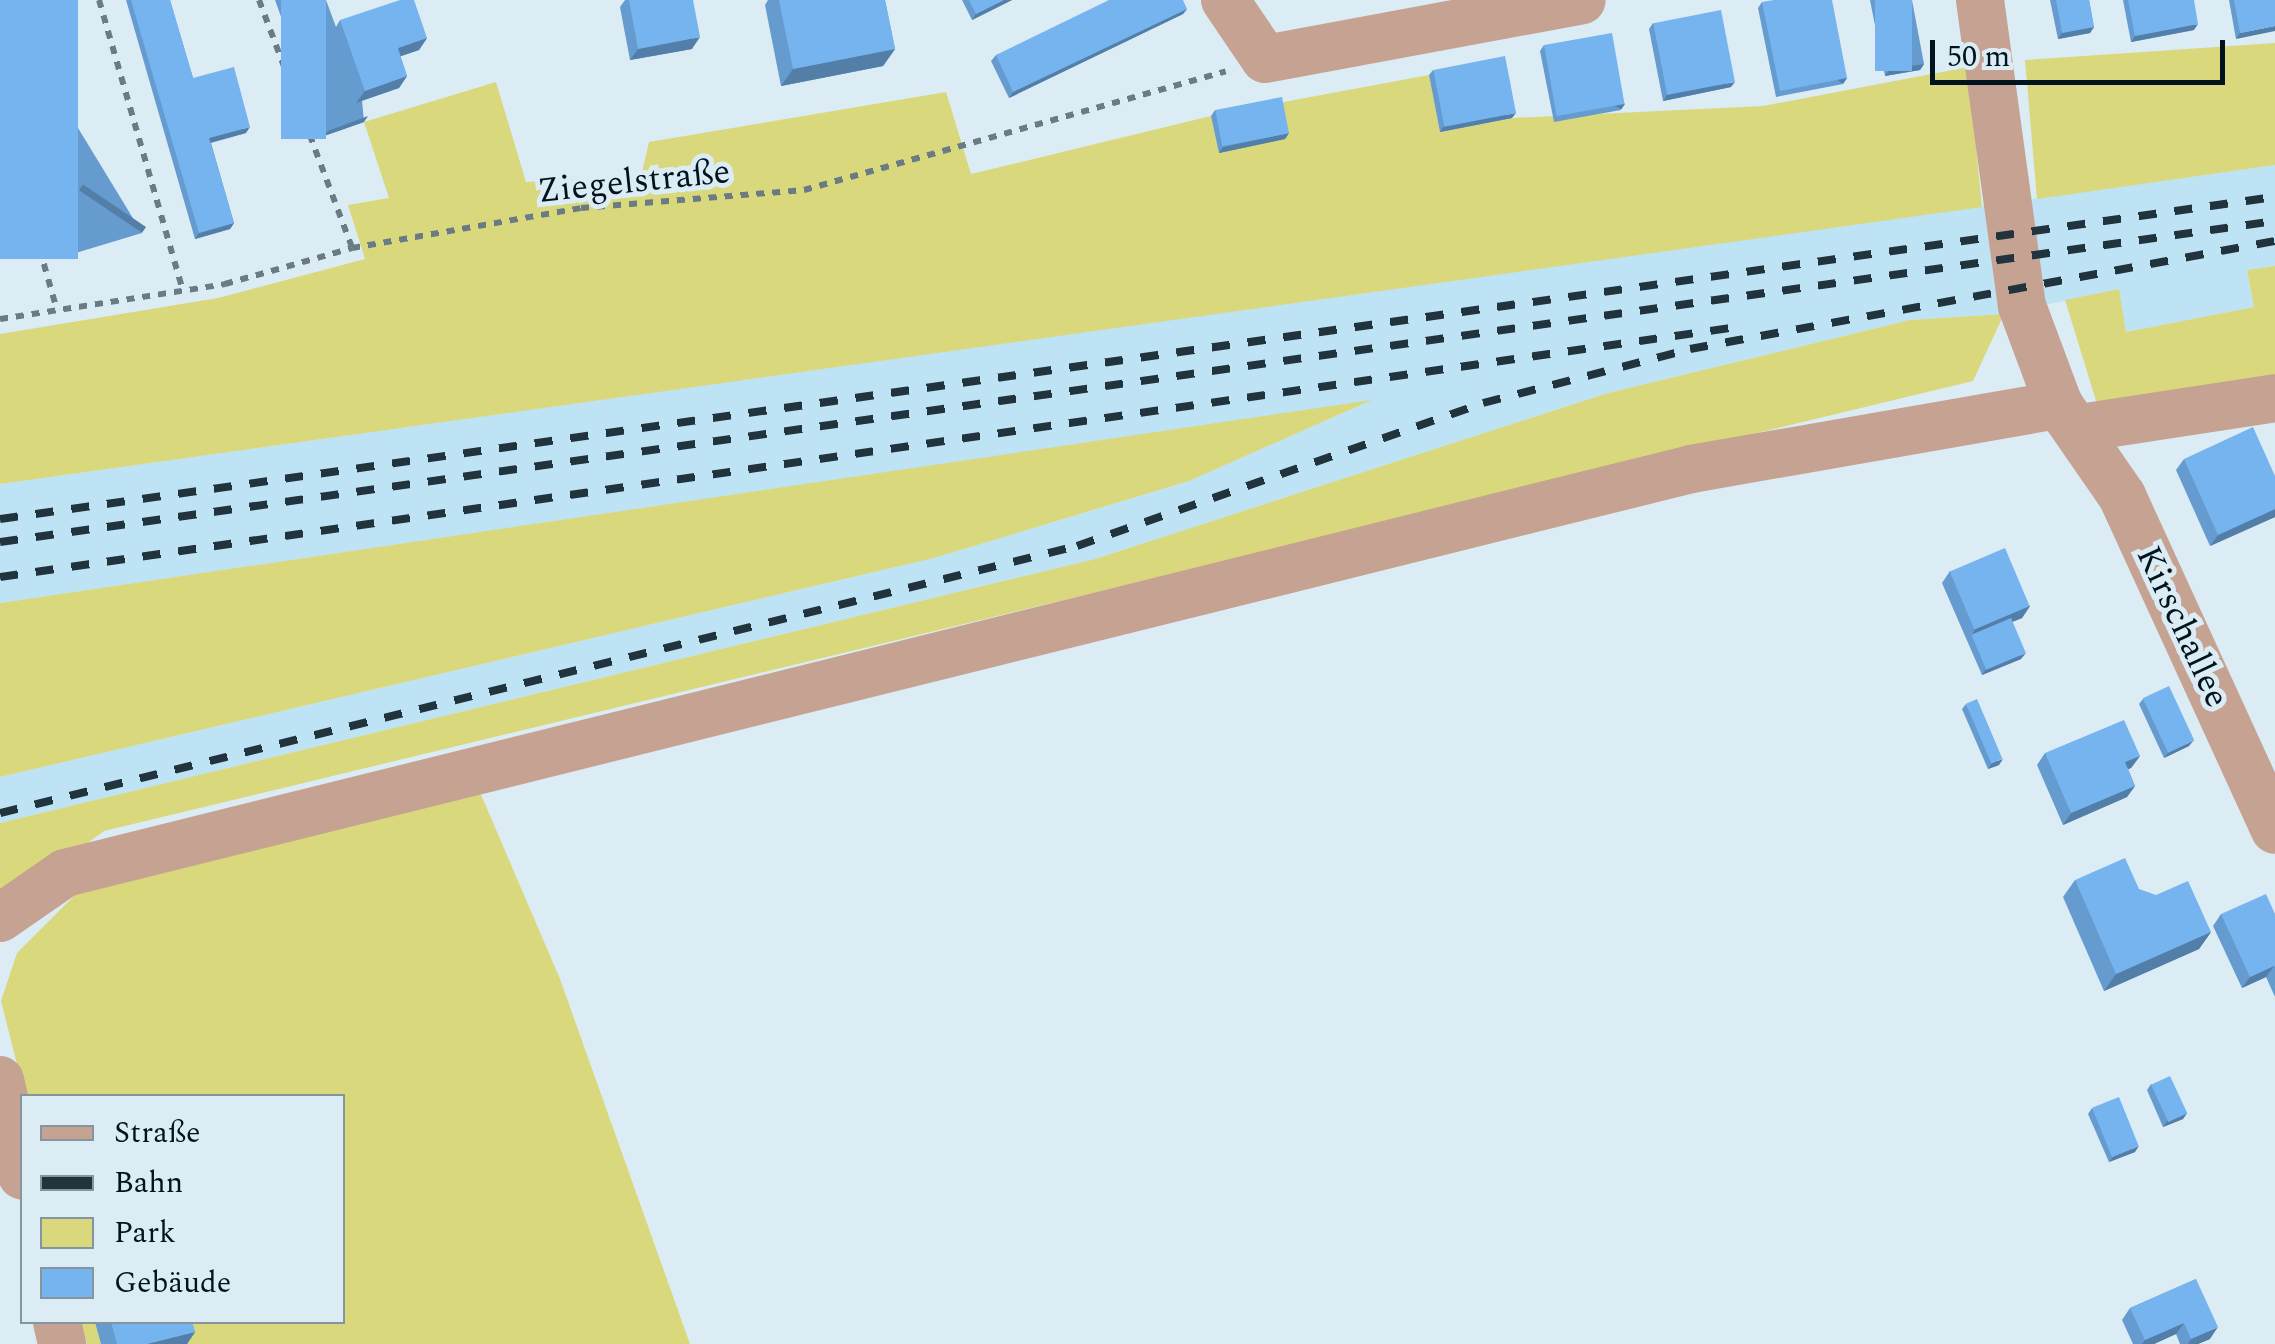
<!DOCTYPE html>
<meta charset="utf-8">
<style>
body{margin:0}
#map{position:relative;width:2275px;height:1344px;overflow:hidden;background:#dbecf5;font-family:Spectral,serif}
div>[style]{position:absolute}
[style*='--x']{left:calc(var(--x)*1px);top:calc(var(--y)*1px);width:calc(var(--w)*1px);rotate:calc(var(--a)*1deg)}
.built>*{inset:0;background:#bde3f5}
.green>*{inset:0;background:#dad87c}
.path>*{height:6px;margin-top:-3px;transform-origin:0;background:repeating-linear-gradient(90deg,#6a7b84 0 8px,transparent 0 16px)}
.minor>*{height:48px;margin:-24px;padding:0 24px;transform-origin:24px;border-radius:24px;background:#c5a291}
.rail>*{height:8px;margin-top:-4px;transform-origin:0;background:repeating-linear-gradient(90deg,#21333c 0 18px,transparent 0 36px)}
.wall>*{inset:0;background:#659bce}
.shaded-wall>*{inset:0;background:#527ea7;transform-origin:0 0}
.building>*{inset:0;background:#75b4ef;transform-origin:0 0}
span{translate:-50% -50%;white-space:nowrap;text-align:center;line-height:1.15;-webkit-text-stroke:10px #dbecf5;paint-order:stroke}
.street-label{font-size:35px;color:#01131c}
.legend{position:absolute;left:20px;top:1094px;width:325px;height:230px;box-sizing:border-box;background:#dbecf5;border:2px solid #84959e;margin:0;padding:12px 18px;list-style:none;font-size:30px;color:#01131c}
.legend li{display:flex;align-items:center;gap:20px;height:50px}
.legend b{width:50px;border:2px solid #84959e}
.scale{position:absolute;left:1930px;top:40px;width:295px;height:45px;box-sizing:border-box;border:5px solid #01131c;border-top:0;padding-left:12px;font-size:30px;line-height:35px;white-space:nowrap;color:#01131c;-webkit-text-stroke:8px #dbecf5;paint-order:stroke}
</style>
<div id="map">
<div class="built">
<i style="clip-path:polygon(2275px 165px,2275px 266px,2247px 270px,2254px 307px,2126px 332px,2118px 289px,2004px 314px,1910px 320px,1608px 393px,1095px 559px,0 823px,0 777px,934px 558px,1189px 481px,1370px 401px,0 603px,0 484px)"></i>
</div>
<div class="green">
<i style="clip-path:polygon(2275px 43px,2275px 165px,2037px 199px,2025px 60px)"></i>
<i style="clip-path:polygon(1968px 67px,1982px 207px,0 484px,0 334px,218px 298px,365px 259px,348px 205px,389px 198px,364px 122px,496px 82px,526px 182px,641px 176px,649px 142px,946px 92px,971px 174px,1211px 116px,1219px 152px,1285px 139px,1278px 103px,1429px 75px,1440px 132px,1512px 118px,1763px 106px)"></i>
<i style="clip-path:polygon(2275px 266px,2275px 383px,2097px 404px,2065px 300px,2119px 289px,2126px 332px,2254px 307px,2247px 270px)"></i>
<i style="clip-path:polygon(2004px 314px,1973px 381px,104px 831px,0 907px,0 823px,1095px 559px,1608px 393px,1910px 320px)"></i>
<i style="clip-path:polygon(1372px 400px,1189px 481px,934px 558px,0 777px,0 603px)"></i>
<i style="clip-path:polygon(470px 769px,560px 979px,690px 1344px,87px 1344px,81px 1322px,342px 1322px,342px 1096px,25px 1096px,1px 1001px,17px 953px,116px 854px)"></i>
</div>
<div class="path">
<i style="--x:99;--y:0;--w:303;--a:73.9"></i>
<i style="--x:259;--y:0;--w:265;--a:69.4"></i>
<i style="--x:0;--y:110;--w:208;--a:74.1"></i>
<i style="--x:0;--y:319;--w:228;--a:-8.8"></i>
<i style="--x:225;--y:284;--w:132;--a:-15.8"></i>
<i style="--x:352;--y:248;--w:232;--a:-9.9"></i>
<i style="--x:581;--y:208;--w:224;--a:-4.6"></i>
<i style="--x:804;--y:190;--w:438;--a:-15.7"></i>
</div>
<div class="minor">
<i style="--x:1225;--y:0;--w:71;--a:55.9"></i>
<i style="--x:1265;--y:59;--w:322;--a:-10.5"></i>
<i style="--x:1980;--y:0;--w:309;--a:82.2"></i>
<i style="--x:2022;--y:306;--w:106;--a:69.5"></i>
<i style="--x:2059;--y:405;--w:111;--a:55.3"></i>
<i style="--x:2122;--y:496;--w:367;--a:65.4"></i>
<i style="--x:2080;--y:428;--w:197;--a:-8.7"></i>
<i style="--x:0;--y:918;--w:79;--a:-34.7"></i>
<i style="--x:65;--y:873;--w:1675;--a:-13.95"></i>
<i style="--x:1691;--y:469;--w:374;--a:-9.9"></i>
<i style="--x:0;--y:1080;--w:98;--a:77"></i>
<i style="--x:57;--y:1322;--w:23;--a:77"></i>
</div>
<div class="rail">
<i style="--x:0;--y:519;--w:2298;--a:-8.06"></i>
<i style="--x:0;--y:542;--w:2298;--a:-8.03"></i>
<i style="--x:0;--y:577;--w:1749;--a:-8.19"></i>
<i style="--x:0;--y:813;--w:1110;--a:-13.92"></i>
<i style="--x:1077;--y:546;--w:430;--a:-19.4"></i>
<i style="--x:1483;--y:403;--w:214;--a:-14.6"></i>
<i style="--x:1690;--y:349;--w:595;--a:-10.46"></i>
</div>
<div class="wall">
<i style="clip-path:polygon(0 0,142px 233px,69px 255px,0 22px)"></i>
<i style="clip-path:polygon(126px 0,170px 0,193px 78px,246px 133px,211px 143px,234px 223px,230px 229px,195px 239px)"></i>
<i style="clip-path:polygon(275px 0,326px 0,336px 27px,340px 20px,427px 38px,419px 50px,400px 56px,407px 76px,399px 88px,362px 100px,364px 122px,324px 136px)"></i>
<i style="clip-path:polygon(625px 0,693px 0,692px 49px,630px 60px,620px 7px)"></i>
<i style="clip-path:polygon(768px 0,885px 0,895px 49px,883px 66px,781px 86px,765px 5px)"></i>
<i style="clip-path:polygon(962px 0,1012px 0,972px 20px)"></i>
<i style="clip-path:polygon(1870px 0,1912px 0,1924px 64px,1920px 70px,1885px 76px)"></i>
<i style="clip-path:polygon(2050px 0,2089px 0,2094px 27px,2090px 33px,2058px 39px)"></i>
<i style="clip-path:polygon(2123px 0,2194px 0,2194px 30px,2131px 42px)"></i>
<i style="clip-path:polygon(2229px 0,2275px 0,2236px 39px)"></i>
<i style="clip-path:polygon(1762px 2px,1847px 78px,1843px 84px,1776px 97px,1758px 8px)"></i>
<i style="clip-path:polygon(1187px 9px,1183px 14px,1009px 98px,991px 61px,996px 55px)"></i>
<i style="clip-path:polygon(1653px 23px,1731px 87px,1663px 101px,1649px 29px)"></i>
<i style="clip-path:polygon(1544px 45px,1621px 110px,1554px 122px,1540px 51px)"></i>
<i style="clip-path:polygon(1433px 70px,1512px 118px,1440px 132px,1429px 75px)"></i>
<i style="clip-path:polygon(1215px 110px,1289px 133px,1285px 139px,1219px 153px,1211px 116px)"></i>
<i style="clip-path:polygon(2184px 459px,2275px 476px,2275px 517px,2210px 546px,2176px 470px)"></i>
<i style="clip-path:polygon(1950px 571px,2030px 606px,2022px 618px,2012px 622px,2021px 659px,1982px 675px,1942px 583px)"></i>
<i style="clip-path:polygon(2143px 699px,2189px 746px,2164px 758px,2139px 704px)"></i>
<i style="clip-path:polygon(1966px 704px,1999px 765px,1988px 769px,1962px 709px)"></i>
<i style="clip-path:polygon(2045px 753px,2140px 756px,2131px 768px,2128px 769px,2135px 786px,2127px 797px,2063px 825px,2037px 765px)"></i>
<i style="clip-path:polygon(2075px 880px,2211px 932px,2199px 949px,2104px 991px,2063px 897px)"></i>
<i style="clip-path:polygon(2221px 914px,2275px 914px,2275px 997px,2266px 977px,2242px 988px,2213px 926px)"></i>
<i style="clip-path:polygon(2151px 1084px,2187px 1113px,2183px 1119px,2163px 1127px,2147px 1090px)"></i>
<i style="clip-path:polygon(2092px 1108px,2135px 1152px,2109px 1162px,2088px 1114px)"></i>
<i style="clip-path:polygon(2196px 1279px,2210px 1339px,2198px 1344px,2180px 1344px,2176px 1334px,2154px 1344px,2133px 1344px,2122px 1320px,2130px 1308px)"></i>
<i style="clip-path:polygon(95px 1322px,192px 1322px,195px 1332px,187px 1344px,101px 1344px)"></i>
</div>
<div class="shaded-wall">
<i style="clip-path:polygon(1004px 0,1012px 0,972px 20px,976px 14px)"></i>
<i style="clip-path:polygon(1187px 9px,1183px 14px,1009px 98px,1013px 92px)"></i>
<i style="clip-path:polygon(2198px 24px,2194px 30px,2131px 42px,2135px 36px)"></i>
<i style="clip-path:polygon(2275px 26px,2275px 31px,2236px 39px,2240px 33px)"></i>
<i style="clip-path:polygon(2094px 27px,2090px 33px,2058px 39px,2062px 33px)"></i>
<i style="clip-path:polygon(700px 37px,692px 49px,630px 60px,638px 49px)"></i>
<i style="clip-path:polygon(427px 38px,419px 50px,390px 60px,398px 48px)"></i>
<i style="clip-path:polygon(895px 49px,883px 66px,781px 86px,793px 69px)"></i>
<i style="clip-path:polygon(1924px 64px,1920px 70px,1885px 76px,1889px 70px)"></i>
<i style="clip-path:polygon(407px 76px,399px 88px,356px 103px,365px 91px)"></i>
<i style="left:1847px;top:78px;width:7px;height:68px;rotate:124deg"></i>
<i style="clip-path:polygon(1735px 82px,1731px 87px,1663px 101px,1667px 95px)"></i>
<i style="left:1625px;top:104px;width:7px;height:68px;rotate:124deg"></i>
<i style="clip-path:polygon(1516px 113px,1512px 118px,1440px 132px,1444px 126px)"></i>
<i style="clip-path:polygon(368px 116px,364px 122px,324px 136px,328px 131px)"></i>
<i style="clip-path:polygon(250px 127px,246px 133px,205px 144px,209px 138px)"></i>
<i style="clip-path:polygon(1289px 133px,1285px 139px,1219px 153px,1223px 147px)"></i>
<i style="clip-path:polygon(234px 223px,230px 229px,195px 239px,199px 233px)"></i>
<i style="left:146px;top:227px;width:7px;height:76px;rotate:124deg"></i>
<i style="clip-path:polygon(16px 247px,12px 253px,0 256px,0 252px)"></i>
<i style="clip-path:polygon(2275px 509px,2275px 517px,2210px 546px,2218px 535px)"></i>
<i style="clip-path:polygon(2030px 606px,2022px 618px,1973px 638px,1972px 635px,1975px 629px)"></i>
<i style="clip-path:polygon(2026px 653px,2021px 659px,1982px 675px,1986px 669px)"></i>
<i style="clip-path:polygon(2194px 740px,2189px 746px,2164px 758px,2168px 753px)"></i>
<i style="clip-path:polygon(2140px 756px,2131px 768px,2117px 774px,2125px 762px)"></i>
<i style="clip-path:polygon(2003px 759px,1999px 765px,1988px 769px,1992px 763px)"></i>
<i style="clip-path:polygon(2135px 786px,2127px 797px,2063px 825px,2071px 813px)"></i>
<i style="clip-path:polygon(2211px 932px,2199px 949px,2104px 991px,2116px 974px)"></i>
<i style="clip-path:polygon(2274px 966px,2266px 977px,2242px 988px,2250px 977px)"></i>
<i style="clip-path:polygon(2187px 1113px,2183px 1119px,2163px 1127px,2167px 1121px)"></i>
<i style="clip-path:polygon(2139px 1146px,2135px 1152px,2109px 1162px,2113px 1157px)"></i>
<i style="clip-path:polygon(2184px 1323px,2176px 1334px,2154px 1344px,2142px 1344px,2145px 1340px)"></i>
<i style="clip-path:polygon(2218px 1327px,2210px 1339px,2198px 1344px,2188px 1344px,2191px 1339px)"></i>
<i style="clip-path:polygon(195px 1332px,187px 1344px,147px 1344px)"></i>
</div>
<div class="building">
<i style="left:0;top:0;width:78px;height:259px"></i>
<i style="clip-path:polygon(131px 0,170px 0,193px 78px,234px 67px,250px 127px,209px 138px,234px 223px,199px 233px)"></i>
<i style="left:281px;top:0;width:45px;height:139px"></i>
<i style="clip-path:polygon(400px 0,414px 0,427px 38px,398px 48px,407px 76px,365px 91px,340px 20px)"></i>
<i style="clip-path:polygon(629px 0,693px 0,700px 37px,638px 49px)"></i>
<i style="clip-path:polygon(779px 0,885px 0,895px 49px,793px 69px)"></i>
<i style="clip-path:polygon(969px 0,1004px 0,976px 14px)"></i>
<i style="clip-path:polygon(1109px 0,1183px 0,1187px 9px,1013px 92px,996px 55px)"></i>
<i style="clip-path:polygon(1774px 0,1832px 0,1847px 78px,1780px 91px,1762px 2px)"></i>
<i style="left:1875px;top:0;width:37px;height:71px"></i>
<i style="clip-path:polygon(2056px 0,2089px 0,2094px 27px,2062px 33px)"></i>
<i style="clip-path:polygon(2128px 0,2194px 0,2198px 24px,2135px 36px)"></i>
<i style="clip-path:polygon(2234px 0,2275px 0,2275px 26px,2240px 33px)"></i>
<i style="left:1721px;top:10px;width:73px;height:69px;rotate:79deg"></i>
<i style="left:1612px;top:33px;width:72px;height:69px;rotate:80deg"></i>
<i style="left:1505px;top:56px;width:58px;height:73px;rotate:79deg"></i>
<i style="left:1282px;top:97px;width:37px;height:68px;rotate:79deg"></i>
<i style="clip-path:polygon(0 189px,16px 247px,0 252px)"></i>
<i style="clip-path:polygon(2253px 427px,2275px 476px,2275px 509px,2218px 535px,2184px 459px)"></i>
<i style="left:2005px;top:548px;width:63px;height:60px;rotate:67deg"></i>
<i style="left:2011px;top:618px;width:38px;height:43px;rotate:67deg"></i>
<i style="left:2169px;top:686px;width:60px;height:29px;rotate:65deg"></i>
<i style="left:1977px;top:699px;width:65px;height:12px;rotate:67deg"></i>
<i style="clip-path:polygon(2124px 720px,2140px 756px,2125px 762px,2135px 786px,2071px 813px,2045px 753px)"></i>
<i style="clip-path:polygon(2125px 858px,2139px 889px,2156px 895px,2188px 881px,2211px 932px,2116px 974px,2075px 880px)"></i>
<i style="clip-path:polygon(2266px 894px,2275px 914px,2275px 967px,2274px 966px,2250px 977px,2221px 914px)"></i>
<i style="left:2170px;top:1076px;width:41px;height:21px;rotate:65deg"></i>
<i style="left:2119px;top:1097px;width:53px;height:29px;rotate:68deg"></i>
<i style="clip-path:polygon(2196px 1279px,2218px 1327px,2191px 1339px,2184px 1323px,2145px 1340px,2130px 1308px)"></i>
<i style="clip-path:polygon(111px 1322px,192px 1322px,195px 1332px,147px 1344px,117px 1344px)"></i>
</div>
<div class="street-label">
<span style="left:634px;top:182px;rotate:-6deg">Ziegelstraße</span>
<span style="left:2182px;top:627px;rotate:65deg">Kirschallee</span>
</div>
<ul class="legend">
<li><b style="height:12px;background:#c5a291"></b>Straße</li>
<li><b style="height:12px;background:#21333c"></b>Bahn</li>
<li><b style="height:28px;background:#dad87c"></b>Park</li>
<li><b style="height:28px;background:#75b4ef"></b>Gebäude</li>
</ul>
<div class="scale">50 m</div>
</div>
